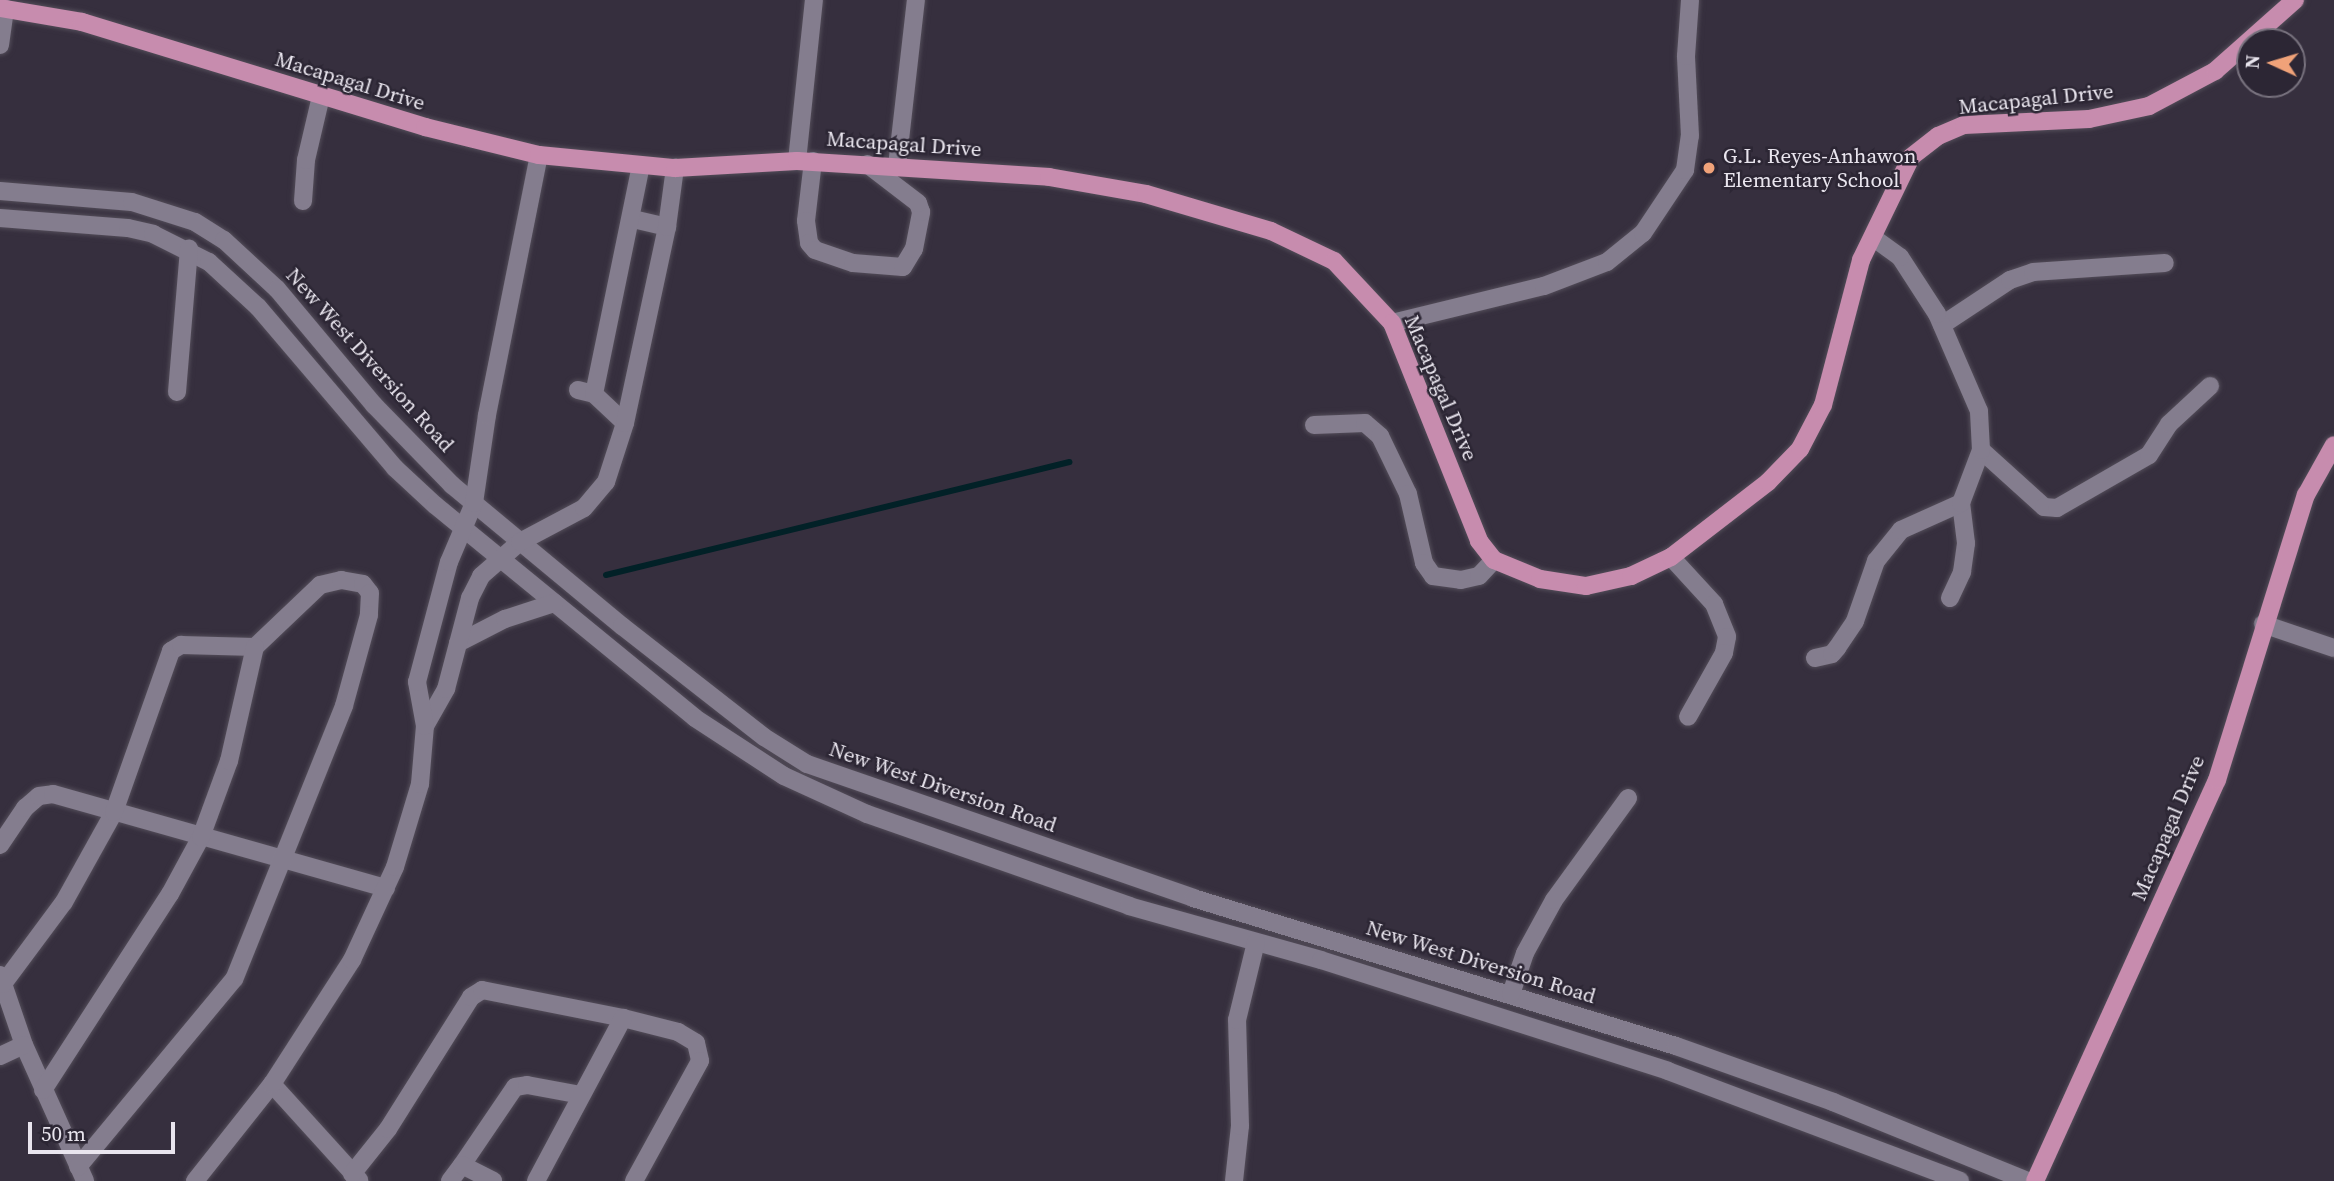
<!DOCTYPE html>
<style>
body{margin:0}
#map{position:relative;width:2334px;height:1181px;overflow:hidden;background:#362f3e;font-family:"Source Serif 4",serif}
div>[style]{position:absolute}
[style*='--x']{left:calc(var(--x)*1px);top:calc(var(--y)*1px);width:calc(var(--w)*1px);rotate:calc(var(--a)*1deg)}
.stream>*{height:6px;margin:-3px;padding:0 3px;transform-origin:3px;border-radius:3px;background:#022127}
.roads{filter:drop-shadow(0 0 2px #534d59) drop-shadow(0 0 2px #534d59)}
.minor>*{height:18px;margin:-9px;padding:0 9px;transform-origin:9px;border-radius:9px;background:#847d8e}
.major>*{height:18px;margin:-9px;padding:0 9px;transform-origin:9px;border-radius:9px;background:#c78cae}
.dots>*{width:19px;height:19px;translate:-50% -50%;box-sizing:border-box;border:4px solid #2c2634;border-radius:50%}
span{translate:-50% -50%;white-space:nowrap;text-align:center;line-height:1.15;-webkit-text-stroke:5px #2c2634;paint-order:stroke}
.street-label{font-size:21px;color:#e9e5ee}
.poi-label{font-size:21px;color:#e9e5ee}
.left{translate:0 -50%;text-align:left}
.north{position:absolute;left:2236px;top:28px;width:70px;height:70px;box-sizing:border-box;background:#2c2634;border:2px solid #78727e;border-radius:50%;rotate:274deg;font-size:19px;font-weight:700;line-height:28px;text-align:center;color:#e9e5ee}
.north::after{content:'';display:block;margin:auto;width:24px;height:32px;background:#f0a279;clip-path:polygon(50% 0,100% 100%,50% 72%,0 100%)}
.scale{position:absolute;left:28px;top:1122px;width:147px;height:32px;box-sizing:border-box;border:4px solid #e9e5ee;border-top:0;padding-left:9px;font-size:21px;line-height:24px;white-space:nowrap;color:#e9e5ee;-webkit-text-stroke:5px #2c2634;paint-order:stroke}
</style>
<div id="map">
<div class="stream">
<i style="--x:606;--y:575;--w:477;--a:-13.7"></i>
</div>
<div class="roads">
<div class="minor">
<i style="--x:0;--y:45;--w:37;--a:-82"></i>
<i style="--x:797;--y:161;--w:162;--a:-84"></i>
<i style="--x:813;--y:161;--w:60;--a:96.7"></i>
<i style="--x:806;--y:221;--w:22;--a:82"></i>
<i style="--x:809;--y:243;--w:9;--a:49"></i>
<i style="--x:815;--y:250;--w:40;--a:18.9"></i>
<i style="--x:853;--y:263;--w:50;--a:4.6"></i>
<i style="--x:903;--y:267;--w:21;--a:-59"></i>
<i style="--x:914;--y:249;--w:38;--a:-79"></i>
<i style="--x:921;--y:212;--w:9;--a:-108"></i>
<i style="--x:918;--y:203;--w:64;--a:-142.6"></i>
<i style="--x:897;--y:166;--w:167;--a:-83.5"></i>
<i style="--x:0;--y:191;--w:132;--a:4.8"></i>
<i style="--x:132;--y:202;--w:66;--a:17.6"></i>
<i style="--x:195;--y:222;--w:34;--a:32"></i>
<i style="--x:224;--y:240;--w:72;--a:42.8"></i>
<i style="--x:277;--y:289;--w:151;--a:50.1"></i>
<i style="--x:374;--y:405;--w:112;--a:45.7"></i>
<i style="--x:452;--y:485;--w:221;--a:39.7"></i>
<i style="--x:622;--y:626;--w:180;--a:38"></i>
<i style="--x:764;--y:737;--w:51;--a:32.1"></i>
<i style="--x:807;--y:764;--w:409;--a:19.1"></i>
<i style="--x:1193;--y:898;--w:505;--a:17.04"></i>
<i style="--x:1676;--y:1046;--w:167;--a:19.6"></i>
<i style="--x:1833;--y:1102;--w:210;--a:22.1"></i>
<i style="--x:303;--y:201;--w:41;--a:-85.8"></i>
<i style="--x:306;--y:160;--w:66;--a:-76.8"></i>
<i style="--x:0;--y:218;--w:128;--a:4.5"></i>
<i style="--x:128;--y:228;--w:26;--a:13"></i>
<i style="--x:153;--y:234;--w:63;--a:26.6"></i>
<i style="--x:209;--y:262;--w:67;--a:42.6"></i>
<i style="--x:258;--y:307;--w:211;--a:49.6"></i>
<i style="--x:395;--y:468;--w:54;--a:42.8"></i>
<i style="--x:435;--y:505;--w:336;--a:39.3"></i>
<i style="--x:695;--y:718;--w:106;--a:33.1"></i>
<i style="--x:784;--y:776;--w:91;--a:24.6"></i>
<i style="--x:867;--y:814;--w:278;--a:19.3"></i>
<i style="--x:1129;--y:906;--w:199;--a:15.7"></i>
<i style="--x:1321;--y:960;--w:364;--a:17.7"></i>
<i style="--x:1668;--y:1071;--w:312;--a:20.6"></i>
<i style="--x:633;--y:219;--w:35;--a:13"></i>
<i style="--x:1392;--y:323;--w:156;--a:-13.7"></i>
<i style="--x:1544;--y:286;--w:67;--a:-20.9"></i>
<i style="--x:1607;--y:262;--w:46;--a:-38.9"></i>
<i style="--x:1643;--y:233;--w:76;--a:-56.3"></i>
<i style="--x:1685;--y:170;--w:34;--a:-82"></i>
<i style="--x:1690;--y:136;--w:80;--a:-92.9"></i>
<i style="--x:1686;--y:56;--w:56;--a:-85.9"></i>
<i style="--x:1942;--y:325;--w:82;--a:-33.5"></i>
<i style="--x:2010;--y:280;--w:24;--a:-19"></i>
<i style="--x:2033;--y:272;--w:132;--a:-3.9"></i>
<i style="--x:578;--y:390;--w:16;--a:14"></i>
<i style="--x:594;--y:394;--w:42;--a:43.1"></i>
<i style="--x:177;--y:392;--w:144;--a:-85.2"></i>
<i style="--x:594;--y:394;--w:233;--a:-78.4"></i>
<i style="--x:1314;--y:425;--w:51;--a:-2.2"></i>
<i style="--x:1365;--y:423;--w:20;--a:41"></i>
<i style="--x:1380;--y:436;--w:64;--a:64.2"></i>
<i style="--x:1408;--y:494;--w:71;--a:76.9"></i>
<i style="--x:1424;--y:563;--w:16;--a:55"></i>
<i style="--x:1433;--y:576;--w:28;--a:8"></i>
<i style="--x:1461;--y:580;--w:18;--a:-13"></i>
<i style="--x:1479;--y:576;--w:22;--a:-47"></i>
<i style="--x:1981;--y:450;--w:85;--a:42.1"></i>
<i style="--x:2044;--y:507;--w:13;--a:4"></i>
<i style="--x:2057;--y:508;--w:106;--a:-29.9"></i>
<i style="--x:2149;--y:455;--w:37;--a:-57"></i>
<i style="--x:2169;--y:424;--w:56;--a:-42.8"></i>
<i style="--x:1671;--y:557;--w:64;--a:47.5"></i>
<i style="--x:1714;--y:604;--w:35;--a:68"></i>
<i style="--x:1727;--y:637;--w:16;--a:101"></i>
<i style="--x:1724;--y:653;--w:73;--a:119.4"></i>
<i style="--x:1950;--y:598;--w:29;--a:-65"></i>
<i style="--x:1962;--y:572;--w:29;--a:-82"></i>
<i style="--x:1966;--y:543;--w:40;--a:-97.1"></i>
<i style="--x:2263;--y:624;--w:75;--a:18.7"></i>
<i style="--x:458;--y:643;--w:53;--a:-27.1"></i>
<i style="--x:505;--y:619;--w:52;--a:-18.1"></i>
<i style="--x:1815;--y:658;--w:17;--a:-13"></i>
<i style="--x:1832;--y:654;--w:8;--a:-50"></i>
<i style="--x:1837;--y:648;--w:32;--a:-56"></i>
<i style="--x:1855;--y:621;--w:64;--a:-70.7"></i>
<i style="--x:1876;--y:561;--w:40;--a:-51"></i>
<i style="--x:1901;--y:530;--w:66;--a:-24.2"></i>
<i style="--x:1961;--y:503;--w:57;--a:-69.3"></i>
<i style="--x:1981;--y:450;--w:39;--a:-93"></i>
<i style="--x:1979;--y:411;--w:106;--a:-113.4"></i>
<i style="--x:1937;--y:314;--w:68;--a:-123"></i>
<i style="--x:1900;--y:257;--w:32;--a:-144"></i>
<i style="--x:425;--y:726;--w:43;--a:-60.4"></i>
<i style="--x:446;--y:689;--w:94;--a:-75.2"></i>
<i style="--x:470;--y:598;--w:25;--a:-63"></i>
<i style="--x:481;--y:576;--w:52;--a:-41.1"></i>
<i style="--x:520;--y:542;--w:72;--a:-28"></i>
<i style="--x:584;--y:508;--w:34;--a:-50"></i>
<i style="--x:606;--y:482;--w:62;--a:-72.1"></i>
<i style="--x:625;--y:423;--w:200;--a:-77.9"></i>
<i style="--x:667;--y:227;--w:60;--a:-82.3"></i>
<i style="--x:0;--y:845;--w:45;--a:-56"></i>
<i style="--x:25;--y:808;--w:18;--a:-41"></i>
<i style="--x:39;--y:796;--w:14;--a:-8"></i>
<i style="--x:53;--y:794;--w:346;--a:15.8"></i>
<i style="--x:0;--y:975;--w:74;--a:71.1"></i>
<i style="--x:24;--y:1045;--w:149;--a:65.8"></i>
<i style="--x:3;--y:984;--w:102;--a:-53.4"></i>
<i style="--x:64;--y:902;--w:103;--a:-60.9"></i>
<i style="--x:114;--y:812;--w:171;--a:-70.5"></i>
<i style="--x:171;--y:651;--w:12;--a:-31"></i>
<i style="--x:181;--y:645;--w:74;--a:1.5"></i>
<i style="--x:255;--y:647;--w:90;--a:-43.6"></i>
<i style="--x:320;--y:585;--w:22;--a:-13"></i>
<i style="--x:341;--y:580;--w:22;--a:10"></i>
<i style="--x:363;--y:584;--w:11;--a:52"></i>
<i style="--x:370;--y:593;--w:22;--a:93"></i>
<i style="--x:369;--y:615;--w:94;--a:105.4"></i>
<i style="--x:344;--y:706;--w:294;--a:111.9"></i>
<i style="--x:234;--y:979;--w:244;--a:129.7"></i>
<i style="--x:1511;--y:994;--w:43;--a:-71.1"></i>
<i style="--x:1525;--y:953;--w:60;--a:-61.3"></i>
<i style="--x:1554;--y:900;--w:126;--a:-54"></i>
<i style="--x:0;--y:1056;--w:26;--a:-25"></i>
<i style="--x:272;--y:1084;--w:130;--a:47.8"></i>
<i style="--x:43;--y:1090;--w:234;--a:-57.1"></i>
<i style="--x:170;--y:894;--w:65;--a:-61.5"></i>
<i style="--x:201;--y:837;--w:81;--a:-69.8"></i>
<i style="--x:229;--y:761;--w:117;--a:-77.2"></i>
<i style="--x:462;--y:1165;--w:94;--a:-55.8"></i>
<i style="--x:515;--y:1087;--w:12;--a:-9"></i>
<i style="--x:527;--y:1085;--w:55;--a:10.5"></i>
<i style="--x:352;--y:1174;--w:58;--a:-51.3"></i>
<i style="--x:388;--y:1129;--w:156;--a:-57.8"></i>
<i style="--x:471;--y:997;--w:13;--a:-32"></i>
<i style="--x:482;--y:990;--w:144;--a:11.2"></i>
<i style="--x:623;--y:1018;--w:57;--a:14.3"></i>
<i style="--x:678;--y:1032;--w:21;--a:31"></i>
<i style="--x:696;--y:1043;--w:18;--a:77"></i>
<i style="--x:700;--y:1061;--w:137;--a:118.8"></i>
<i style="--x:195;--y:1181;--w:124;--a:-51.6"></i>
<i style="--x:272;--y:1084;--w:148;--a:-57.2"></i>
<i style="--x:352;--y:960;--w:102;--a:-65.2"></i>
<i style="--x:395;--y:867;--w:87;--a:-73.2"></i>
<i style="--x:420;--y:784;--w:58;--a:-85.1"></i>
<i style="--x:425;--y:726;--w:45;--a:-100.3"></i>
<i style="--x:417;--y:682;--w:124;--a:-75.1"></i>
<i style="--x:449;--y:562;--w:64;--a:-67"></i>
<i style="--x:474;--y:503;--w:89;--a:-81.6"></i>
<i style="--x:487;--y:415;--w:265;--a:-78.7"></i>
<i style="--x:450;--y:1181;--w:20;--a:-53"></i>
<i style="--x:462;--y:1165;--w:35;--a:27"></i>
<i style="--x:536;--y:1181;--w:185;--a:-61.9"></i>
<i style="--x:1234;--y:1181;--w:55;--a:-83.8"></i>
<i style="--x:1240;--y:1126;--w:106;--a:-91.6"></i>
<i style="--x:1237;--y:1020;--w:80;--a:-76.3"></i>
</div>
<div class="major">
<i style="--x:0;--y:8;--w:83;--a:9.7"></i>
<i style="--x:82;--y:22;--w:359;--a:17"></i>
<i style="--x:425;--y:127;--w:117;--a:13.8"></i>
<i style="--x:539;--y:155;--w:137;--a:5.5"></i>
<i style="--x:675;--y:168;--w:122;--a:-3.3"></i>
<i style="--x:797;--y:161;--w:253;--a:3.6"></i>
<i style="--x:1049;--y:177;--w:98;--a:9.9"></i>
<i style="--x:1146;--y:194;--w:130;--a:16.5"></i>
<i style="--x:1271;--y:231;--w:70;--a:25.5"></i>
<i style="--x:1334;--y:261;--w:85;--a:46.9"></i>
<i style="--x:1392;--y:323;--w:235;--a:68.2"></i>
<i style="--x:1479;--y:541;--w:24;--a:52"></i>
<i style="--x:1494;--y:560;--w:50;--a:22.4"></i>
<i style="--x:1540;--y:579;--w:47;--a:8.7"></i>
<i style="--x:1586;--y:586;--w:46;--a:-12.5"></i>
<i style="--x:1631;--y:576;--w:44;--a:-25.4"></i>
<i style="--x:1671;--y:557;--w:123;--a:-37.7"></i>
<i style="--x:1768;--y:482;--w:46;--a:-45.9"></i>
<i style="--x:1800;--y:449;--w:50;--a:-62.4"></i>
<i style="--x:1823;--y:405;--w:150;--a:-75.3"></i>
<i style="--x:1861;--y:260;--w:114;--a:-64.1"></i>
<i style="--x:1911;--y:157;--w:34;--a:-38"></i>
<i style="--x:1938;--y:136;--w:28;--a:-23"></i>
<i style="--x:1964;--y:125;--w:125;--a:-2.7"></i>
<i style="--x:2089;--y:119;--w:61;--a:-12.2"></i>
<i style="--x:2149;--y:106;--w:75;--a:-27.9"></i>
<i style="--x:2215;--y:71;--w:107;--a:-41.6"></i>
<i style="--x:2035;--y:1181;--w:440;--a:-65.6"></i>
<i style="--x:2217;--y:780;--w:299;--a:-72.7"></i>
<i style="--x:2306;--y:495;--w:57;--a:-60.8"></i>
</div>
</div>
<div class="dots">
<i style="left:1709px;top:168px;background:#f0a279"></i>
</div>
<div class="street-label">
<span style="left:350px;top:81px;rotate:17deg">Macapagal Drive</span>
<span style="left:2036px;top:99px;rotate:-6deg">Macapagal Drive</span>
<span style="left:904px;top:144px;rotate:4deg">Macapagal Drive</span>
<span style="left:370px;top:360px;rotate:48deg">New West Diversion Road</span>
<span style="left:1441px;top:388px;rotate:67deg">Macapagal Drive</span>
<span style="left:943px;top:787px;rotate:19deg">New West Diversion Road</span>
<span style="left:2168px;top:828px;rotate:-67deg">Macapagal Drive</span>
<span style="left:1481px;top:962px;rotate:17deg">New West Diversion Road</span>
</div>
<div class="poi-label">
<span class="left" style="left:1723px;top:168px">G.L. Reyes-Anhawon<br>Elementary School</span>
</div>
<div class="north">N</div>
<div class="scale">50 m</div>
</div>
